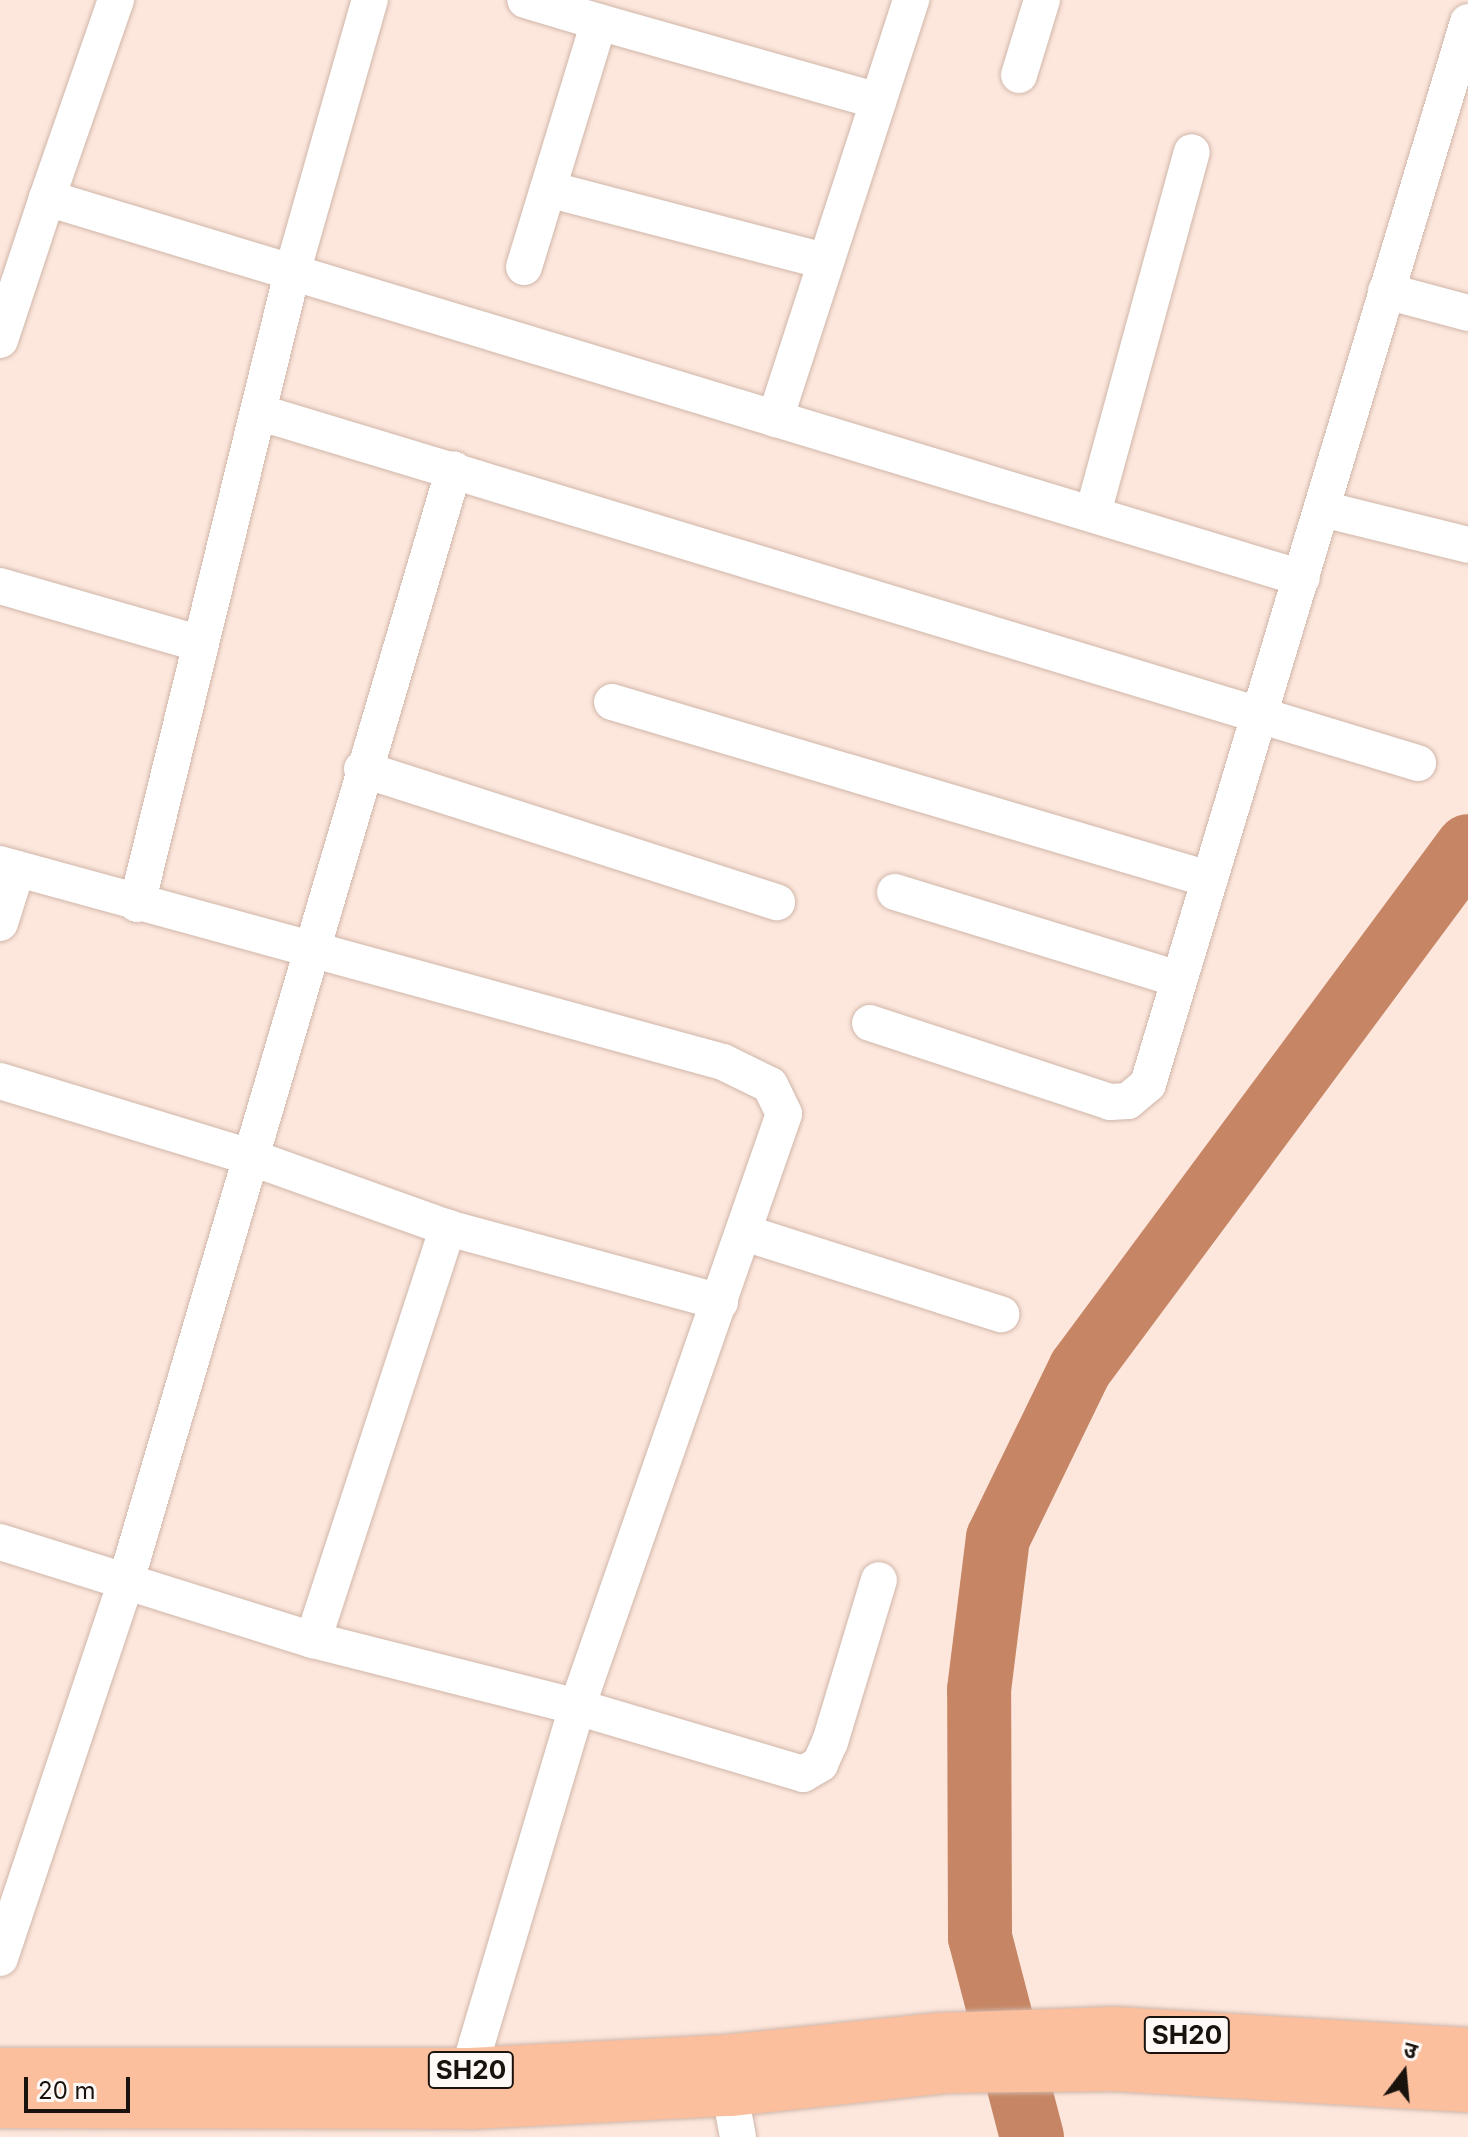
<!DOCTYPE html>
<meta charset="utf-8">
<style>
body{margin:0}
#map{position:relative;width:1468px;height:2137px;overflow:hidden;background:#fde7dd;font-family:Inter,"Noto Sans Devanagari",sans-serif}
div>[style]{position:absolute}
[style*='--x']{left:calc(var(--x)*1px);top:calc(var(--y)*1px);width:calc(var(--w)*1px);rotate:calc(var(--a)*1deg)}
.river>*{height:64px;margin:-32px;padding:0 32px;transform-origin:32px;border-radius:32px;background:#c68665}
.roads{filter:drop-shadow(0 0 2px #d0b6a9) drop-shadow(0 0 2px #d0b6a9)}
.minor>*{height:36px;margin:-18px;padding:0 18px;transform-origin:18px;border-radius:18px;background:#fff}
.primary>*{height:44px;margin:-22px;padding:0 22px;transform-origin:22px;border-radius:22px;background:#fcbf9e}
span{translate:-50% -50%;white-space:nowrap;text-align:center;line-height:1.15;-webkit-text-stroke:7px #fef8f6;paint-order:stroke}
.shield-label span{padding:2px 6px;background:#fef8f6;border:2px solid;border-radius:6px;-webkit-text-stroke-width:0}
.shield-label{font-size:26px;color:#1a120d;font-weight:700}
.north{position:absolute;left:1364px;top:2033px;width:80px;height:80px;-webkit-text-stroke:6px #fef8f6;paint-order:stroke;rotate:16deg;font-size:22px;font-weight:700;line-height:32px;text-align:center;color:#1a120d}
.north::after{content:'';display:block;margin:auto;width:28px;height:36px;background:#1a120d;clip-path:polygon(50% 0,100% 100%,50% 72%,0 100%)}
.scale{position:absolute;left:24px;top:2077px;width:106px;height:36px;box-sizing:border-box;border:4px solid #1a120d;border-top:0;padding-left:10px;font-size:24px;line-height:28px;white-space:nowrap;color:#1a120d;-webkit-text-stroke:6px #fef8f6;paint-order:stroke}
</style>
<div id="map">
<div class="river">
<i style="--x:1032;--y:2137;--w:206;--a:-104.6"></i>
<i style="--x:980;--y:1938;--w:248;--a:-90.2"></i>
<i style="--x:979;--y:1690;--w:153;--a:-82.9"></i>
<i style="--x:998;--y:1538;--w:188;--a:-64.1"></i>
<i style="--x:1080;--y:1369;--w:651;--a:-53.43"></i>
</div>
<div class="roads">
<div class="minor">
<i style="--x:599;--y:22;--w:290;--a:15.8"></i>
<i style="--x:1019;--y:75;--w:78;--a:-73"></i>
<i style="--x:548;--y:189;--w:285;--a:14.6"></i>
<i style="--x:47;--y:198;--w:210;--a:-70.8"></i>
<i style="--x:524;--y:267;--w:256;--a:-73"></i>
<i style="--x:599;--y:22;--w:77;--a:-163.4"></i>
<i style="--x:1386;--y:291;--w:85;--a:15"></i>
<i style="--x:0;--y:340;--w:150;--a:-71.7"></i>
<i style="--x:47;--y:198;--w:1311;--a:16.85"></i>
<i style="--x:258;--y:412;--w:1212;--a:16.84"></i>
<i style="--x:775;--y:419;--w:441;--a:-72"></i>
<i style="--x:1323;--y:509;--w:149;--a:13.9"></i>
<i style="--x:1093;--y:513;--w:374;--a:-74.7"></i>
<i style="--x:0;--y:586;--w:206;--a:16.1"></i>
<i style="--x:612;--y:702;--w:622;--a:16.54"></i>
<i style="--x:362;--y:769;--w:436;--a:17.8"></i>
<i style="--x:0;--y:864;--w:750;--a:15.32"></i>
<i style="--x:723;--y:1062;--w:52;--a:26.1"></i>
<i style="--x:770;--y:1085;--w:32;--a:64"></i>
<i style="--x:784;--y:1114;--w:628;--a:109.24"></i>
<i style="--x:577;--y:1707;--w:379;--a:106.6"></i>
<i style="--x:895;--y:892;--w:296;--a:17.1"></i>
<i style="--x:137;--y:904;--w:650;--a:-76.2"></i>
<i style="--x:292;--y:273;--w:284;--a:-74.1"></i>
<i style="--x:0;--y:923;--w:57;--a:-72.5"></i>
<i style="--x:870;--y:1023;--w:253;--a:18.2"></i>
<i style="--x:1110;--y:1102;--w:18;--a:-3"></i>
<i style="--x:1128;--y:1101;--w:26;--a:-40"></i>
<i style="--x:1148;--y:1084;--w:1109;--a:-73.23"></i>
<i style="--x:0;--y:1081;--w:261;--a:16.9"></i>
<i style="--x:250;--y:1157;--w:210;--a:19.7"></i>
<i style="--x:448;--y:1228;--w:282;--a:15.2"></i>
<i style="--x:745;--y:1233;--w:269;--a:17.6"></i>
<i style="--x:0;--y:1542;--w:328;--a:17.4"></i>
<i style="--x:313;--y:1640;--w:272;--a:14.2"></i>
<i style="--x:577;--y:1707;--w:236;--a:16.5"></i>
<i style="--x:803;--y:1774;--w:20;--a:-30"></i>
<i style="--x:820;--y:1764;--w:24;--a:-66"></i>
<i style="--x:830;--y:1742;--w:169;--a:-73.2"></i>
<i style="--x:313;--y:1640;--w:434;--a:-71.9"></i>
<i style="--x:0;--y:1958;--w:397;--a:-71.5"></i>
<i style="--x:126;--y:1581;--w:1159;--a:-73.57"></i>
<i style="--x:730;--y:2094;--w:44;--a:79.5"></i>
</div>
<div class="primary">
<i style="--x:0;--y:2070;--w:469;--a:0"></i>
<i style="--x:469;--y:2070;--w:257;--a:-2.9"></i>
<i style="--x:726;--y:2057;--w:215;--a:-5.9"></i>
<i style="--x:940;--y:2035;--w:174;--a:-2"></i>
<i style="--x:1114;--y:2029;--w:355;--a:3.4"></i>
<i style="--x:0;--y:2106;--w:470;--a:0.1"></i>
<i style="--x:470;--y:2107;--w:260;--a:-2.9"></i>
<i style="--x:730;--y:2094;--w:216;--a:-6.1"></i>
<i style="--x:945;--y:2071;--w:170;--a:-0.7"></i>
<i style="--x:1115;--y:2069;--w:354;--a:3.4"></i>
</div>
</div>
<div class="shield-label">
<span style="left:1187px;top:2035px">SH20</span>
<span style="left:471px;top:2070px">SH20</span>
</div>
<div class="north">उ</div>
<div class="scale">20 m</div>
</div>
